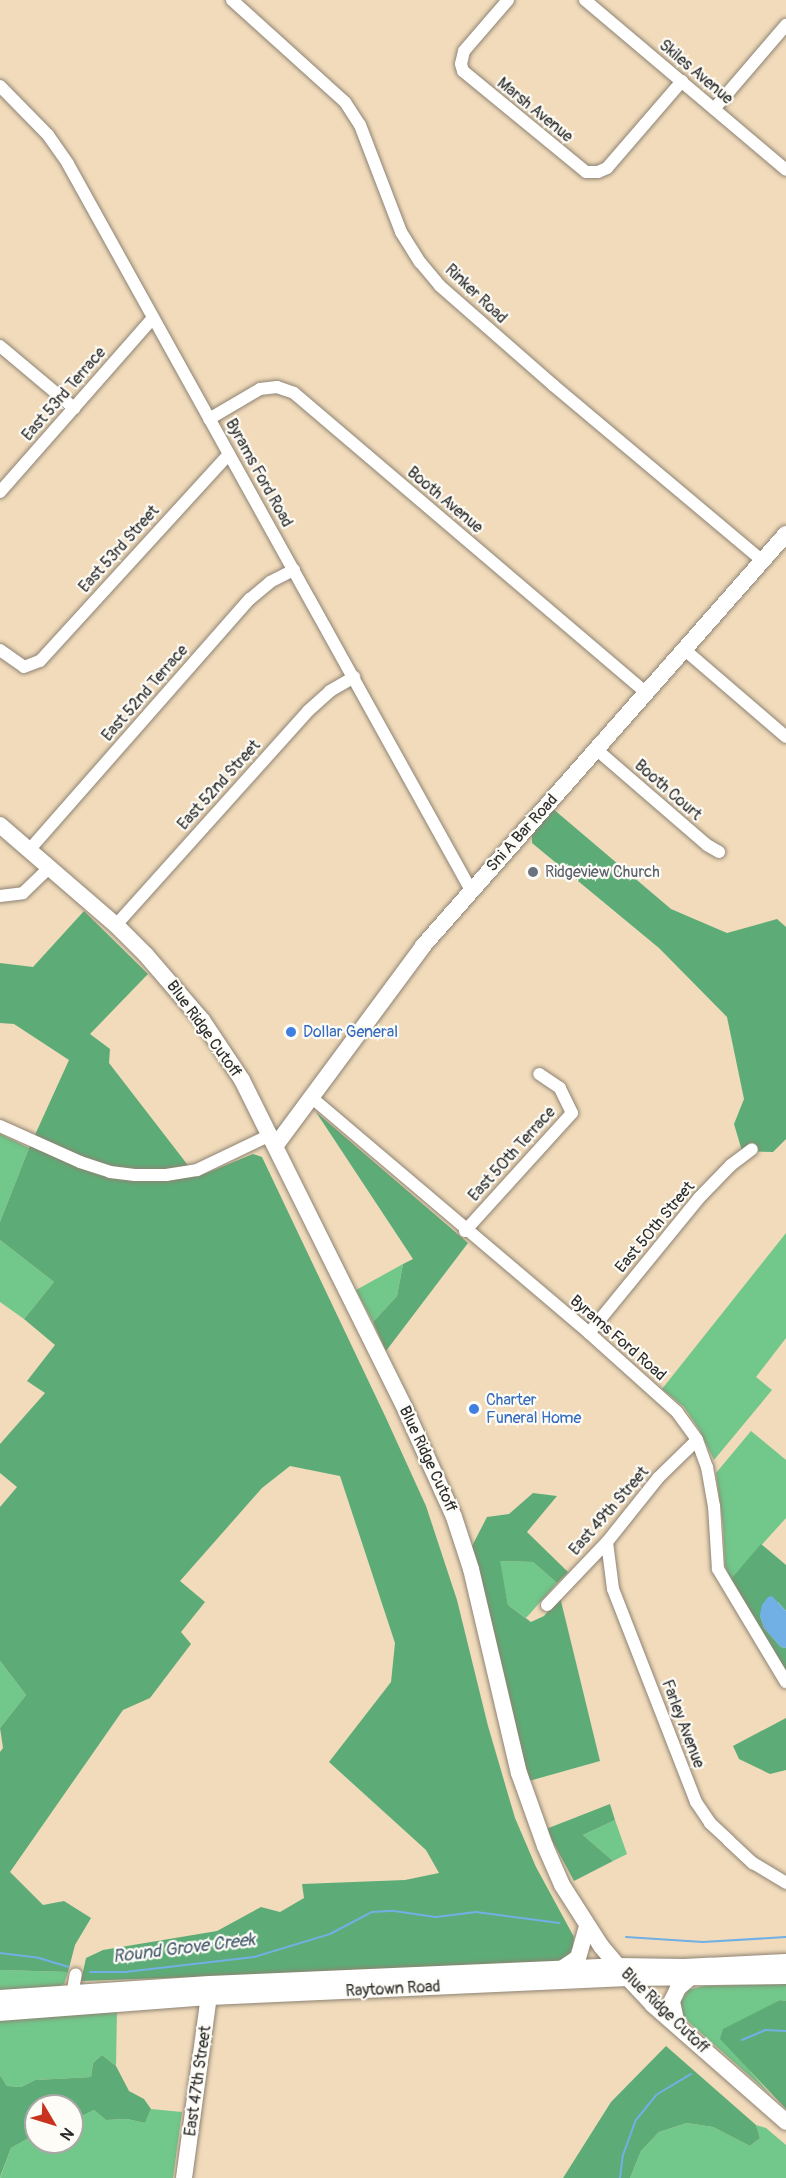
<!DOCTYPE html>
<style>
body{margin:0}
#map{position:relative;width:786px;height:2178px;overflow:hidden;background:#f1dbbb;font-family:Pangolin,sans-serif}
div>[style]{position:absolute}
[style*='--x']{left:calc(var(--x)*1px);top:calc(var(--y)*1px);width:calc(var(--w)*1px);rotate:calc(var(--a)*1deg)}
.green>*{inset:0;background:#72c78b}
.forest>*{inset:0;background:#5dac77}
.water>*{inset:0;background:#71b0e4}
.stream>*{height:2px;margin:-1px;padding:0 1px;transform-origin:1px;border-radius:1px;background:#71b0e4}
.roads{filter:drop-shadow(0 0 2px #8e8373) drop-shadow(0 0 2px #8e8373)}
.minor>*{height:12px;margin:-6px;padding:0 6px;transform-origin:6px;border-radius:6px;background:#fff}
.major>*{height:16px;margin:-8px;padding:0 8px;transform-origin:8px;border-radius:8px;background:#fff}
.dots>*{width:16px;height:16px;translate:-50% -50%;box-sizing:border-box;border:3px solid #fdfcf7;border-radius:50%}
span{translate:-50% -50%;white-space:nowrap;text-align:center;line-height:1.15;-webkit-text-stroke:4.5px #fdfcf7;paint-order:stroke}
.street-label{font-size:16px;color:#2b2b2b}
.worship-label{font-size:16px;color:#5b616d}
.left{translate:0 -50%;text-align:left}
.shop-label{font-size:16px;color:#366cbe}
.water-label{font-size:18px;color:#445a6c;font-style:italic}
.north{position:absolute;left:24px;top:2094px;width:60px;height:60px;box-sizing:border-box;background:#fdfcf7;border:2px solid #a9a8a5;border-radius:50%;rotate:128deg;font-size:16px;font-weight:700;line-height:24px;text-align:center;color:#2b2b2b}
.north::after{content:'';display:block;margin:auto;width:21px;height:27px;background:#c8321e;clip-path:polygon(50% 0,100% 100%,50% 72%,0 100%)}
</style>
<div id="map">
<div class="green">
<i style="clip-path:polygon(0 1134px,29px 1148px,0 1222px)"></i>
<i style="clip-path:polygon(786px 1233px,786px 1338px,756px 1377px,772px 1390px,714px 1460px,699px 1429px,684px 1407px,662px 1389px)"></i>
<i style="clip-path:polygon(0 1240px,54px 1282px,24px 1319px,0 1302px)"></i>
<i style="clip-path:polygon(403px 1264px,397px 1296px,373px 1322px,356px 1290px)"></i>
<i style="clip-path:polygon(751px 1431px,786px 1460px,786px 1518px,730px 1580px,725px 1565px,723px 1524px,716px 1473px)"></i>
<i style="clip-path:polygon(499px 1561px,533px 1562px,557px 1583px,526px 1618px,508px 1605px)"></i>
<i style="clip-path:polygon(0 1661px,26px 1695px,0 1728px)"></i>
<i style="clip-path:polygon(615px 1820px,627px 1854px,613px 1861px,583px 1835px)"></i>
<i style="clip-path:polygon(0 1970px,68px 1972px,64px 1984px,52px 1990px,0 1992px)"></i>
<i style="clip-path:polygon(786px 1984px,786px 2001px,780px 2000px,753px 2016px,750px 2071px,771px 2095px,684px 2018px,680px 2003px,688px 1990px,704px 1986px)"></i>
<i style="clip-path:polygon(117px 2010px,116px 2066px,102px 2055px,93px 2063px,91px 2077px,35px 2080px,21px 2087px,7px 2086px,0 2075px,0 2020px)"></i>
<i style="clip-path:polygon(151px 2109px,182px 2112px,173px 2178px,0 2178px,11px 2148px,36px 2134px,36px 2142px,72px 2142px,72px 2116px,80px 2117px,94px 2110px,106px 2120px,127px 2119px,145px 2123px)"></i>
<i style="clip-path:polygon(687px 2123px,713px 2127px,750px 2146px,760px 2138px,756px 2125px,766px 2128px,786px 2145px,786px 2178px,630px 2178px,641px 2151px,659px 2132px)"></i>
</div>
<div class="forest">
<i style="clip-path:polygon(552px 808px,671px 909px,727px 933px,777px 919px,786px 927px,786px 1139px,773px 1152px,742px 1151px,734px 1124px,744px 1099px,727px 1017px,659px 948px,532px 843px,532px 834px)"></i>
<i style="clip-path:polygon(84px 911px,148px 974px,90px 1034px,110px 1049px,109px 1063px,197px 1177px,253px 1154px,262px 1157px,386px 1418px,426px 1506px,457px 1600px,488px 1726px,515px 1818px,536px 1867px,574px 1937px,573px 1948px,566px 1959px,553px 1964px,81px 1981px,86px 1958px,103px 1950px,217px 1931px,261px 1907px,280px 1912px,304px 1898px,302px 1884px,405px 1880px,439px 1873px,426px 1850px,329px 1762px,391px 1682px,395px 1643px,340px 1476px,290px 1466px,262px 1488px,180px 1581px,205px 1602px,181px 1632px,191px 1644px,150px 1698px,123px 1710px,10px 1872px,43px 1905px,64px 1901px,91px 1918px,75px 1945px,68px 1972px,0 1970px,0 1752px,3px 1748px,0 1728px,26px 1695px,0 1661px,0 1507px,17px 1487px,0 1473px,0 1444px,45px 1393px,27px 1381px,55px 1345px,24px 1319px,54px 1282px,0 1240px,0 1222px,29px 1148px,69px 1060px,14px 1024px,0 1023px,0 963px,33px 967px)"></i>
<i style="clip-path:polygon(316px 1112px,468px 1243px,386px 1351px,373px 1322px,397px 1296px,403px 1264px,413px 1259px)"></i>
<i style="clip-path:polygon(533px 1493px,557px 1496px,527px 1532px,568px 1572px,557px 1583px,533px 1562px,500px 1561px,508px 1605px,531px 1622px,544px 1616px,560px 1597px,600px 1761px,529px 1781px,472px 1546px,487px 1517px,509px 1514px)"></i>
<i style="clip-path:polygon(761px 1544px,786px 1565px,786px 1611px,778px 1602px,760px 1615px,764px 1628px,781px 1647px,786px 1648px,786px 1674px,730px 1580px)"></i>
<i style="clip-path:polygon(786px 1718px,786px 1770px,770px 1774px,739px 1759px,733px 1746px)"></i>
<i style="clip-path:polygon(610px 1804px,615px 1820px,583px 1835px,613px 1861px,574px 1881px,546px 1829px)"></i>
<i style="clip-path:polygon(780px 2000px,786px 2001px,786px 2109px,720px 2039px,723px 2029px)"></i>
<i style="clip-path:polygon(666px 2046px,756px 2125px,760px 2138px,750px 2146px,713px 2127px,687px 2123px,659px 2132px,641px 2151px,630px 2178px,563px 2178px,611px 2102px)"></i>
<i style="clip-path:polygon(102px 2055px,116px 2066px,129px 2091px,144px 2099px,151px 2109px,145px 2123px,127px 2119px,106px 2120px,94px 2110px,80px 2117px,72px 2116px,72px 2106px,36px 2106px,36px 2134px,11px 2148px,0 2177px,0 2075px,7px 2086px,21px 2087px,35px 2080px,91px 2077px,93px 2063px)"></i>
</div>
<div class="water">
<i style="clip-path:polygon(772px 1596px,786px 1611px,786px 1648px,781px 1647px,764px 1628px,760px 1615px,762px 1605px,768px 1597px)"></i>
</div>
<div class="stream">
<i style="--x:626;--y:1937;--w:77;--a:3.7"></i>
<i style="--x:703;--y:1942;--w:83;--a:-3.4"></i>
<i style="--x:0;--y:1953;--w:39;--a:7"></i>
<i style="--x:39;--y:1958;--w:31;--a:17"></i>
<i style="--x:90;--y:1972;--w:35;--a:0"></i>
<i style="--x:125;--y:1972;--w:130;--a:-6.6"></i>
<i style="--x:254;--y:1957;--w:79;--a:-16.8"></i>
<i style="--x:330;--y:1934;--w:47;--a:-27.6"></i>
<i style="--x:372;--y:1912;--w:22;--a:-3"></i>
<i style="--x:394;--y:1911;--w:42;--a:8.1"></i>
<i style="--x:436;--y:1917;--w:40;--a:-7.1"></i>
<i style="--x:476;--y:1912;--w:84;--a:7.5"></i>
<i style="--x:742;--y:2040;--w:25;--a:-23"></i>
<i style="--x:765;--y:2030;--w:21;--a:3"></i>
<i style="--x:620;--y:2178;--w:23;--a:-83"></i>
<i style="--x:623;--y:2155;--w:37;--a:-70"></i>
<i style="--x:636;--y:2120;--w:32;--a:-51"></i>
<i style="--x:656;--y:2095;--w:41;--a:-31"></i>
</div>
<div class="roads">
<div class="minor">
<i style="--x:232;--y:0;--w:152;--a:42.1"></i>
<i style="--x:345;--y:102;--w:27;--a:57"></i>
<i style="--x:360;--y:125;--w:115;--a:69"></i>
<i style="--x:401;--y:232;--w:36;--a:58"></i>
<i style="--x:420;--y:262;--w:31;--a:50"></i>
<i style="--x:440;--y:286;--w:150;--a:41.2"></i>
<i style="--x:553;--y:385;--w:274;--a:40"></i>
<i style="--x:508;--y:0;--w:67;--a:130.8"></i>
<i style="--x:464;--y:51;--w:13;--a:103"></i>
<i style="--x:461;--y:64;--w:7;--a:74"></i>
<i style="--x:463;--y:71;--w:159;--a:39.4"></i>
<i style="--x:586;--y:172;--w:12;--a:0"></i>
<i style="--x:598;--y:172;--w:10;--a:-24"></i>
<i style="--x:607;--y:168;--w:115;--a:-49.2"></i>
<i style="--x:585;--y:0;--w:263;--a:40.2"></i>
<i style="--x:0;--y:86;--w:69;--a:45.6"></i>
<i style="--x:48;--y:135;--w:35;--a:55"></i>
<i style="--x:68;--y:164;--w:830;--a:60.97"></i>
<i style="--x:714;--y:109;--w:111;--a:-49.4"></i>
<i style="--x:0;--y:346;--w:97;--a:40"></i>
<i style="--x:209;--y:419;--w:59;--a:-30.5"></i>
<i style="--x:260;--y:389;--w:17;--a:-7"></i>
<i style="--x:277;--y:387;--w:18;--a:19"></i>
<i style="--x:294;--y:393;--w:463;--a:40.4"></i>
<i style="--x:0;--y:492;--w:232;--a:-48.7"></i>
<i style="--x:0;--y:650;--w:29;--a:35"></i>
<i style="--x:24;--y:667;--w:17;--a:-21"></i>
<i style="--x:40;--y:661;--w:280;--a:-47.6"></i>
<i style="--x:685;--y:650;--w:133;--a:40.7"></i>
<i style="--x:597;--y:750;--w:145;--a:40.8"></i>
<i style="--x:707;--y:845;--w:14;--a:30"></i>
<i style="--x:30;--y:849;--w:333;--a:-48.7"></i>
<i style="--x:250;--y:599;--w:26;--a:-40"></i>
<i style="--x:270;--y:582;--w:27;--a:-27"></i>
<i style="--x:0;--y:896;--w:23;--a:-7"></i>
<i style="--x:23;--y:893;--w:37;--a:-44"></i>
<i style="--x:116;--y:925;--w:288;--a:-48.1"></i>
<i style="--x:308;--y:711;--w:30;--a:-42"></i>
<i style="--x:330;--y:691;--w:28;--a:-30"></i>
<i style="--x:311;--y:1097;--w:365;--a:40.3"></i>
<i style="--x:589;--y:1333;--w:118;--a:41.9"></i>
<i style="--x:677;--y:1412;--w:34;--a:54"></i>
<i style="--x:697;--y:1440;--w:29;--a:70"></i>
<i style="--x:707;--y:1467;--w:40;--a:80"></i>
<i style="--x:714;--y:1506;--w:63;--a:86.4"></i>
<i style="--x:718;--y:1569;--w:132;--a:59"></i>
<i style="--x:0;--y:1126;--w:88;--a:24.2"></i>
<i style="--x:80;--y:1162;--w:32;--a:18"></i>
<i style="--x:110;--y:1172;--w:25;--a:7"></i>
<i style="--x:135;--y:1175;--w:31;--a:0"></i>
<i style="--x:166;--y:1175;--w:31;--a:-9"></i>
<i style="--x:197;--y:1170;--w:81;--a:-25.6"></i>
<i style="--x:465;--y:1231;--w:159;--a:-47.8"></i>
<i style="--x:572;--y:1113;--w:28;--a:-116"></i>
<i style="--x:560;--y:1088;--w:25;--a:-146"></i>
<i style="--x:589;--y:1333;--w:174;--a:-50.8"></i>
<i style="--x:699;--y:1198;--w:46;--a:-45.9"></i>
<i style="--x:731;--y:1165;--w:26;--a:-37"></i>
<i style="--x:607;--y:1542;--w:47;--a:82.7"></i>
<i style="--x:613;--y:1589;--w:229;--a:68.7"></i>
<i style="--x:696;--y:1802;--w:25;--a:56"></i>
<i style="--x:710;--y:1823;--w:26;--a:43"></i>
<i style="--x:729;--y:1841;--w:33;--a:43"></i>
<i style="--x:753;--y:1863;--w:39;--a:31"></i>
<i style="--x:547;--y:1605;--w:87;--a:-46.4"></i>
<i style="--x:607;--y:1542;--w:82;--a:-51.4"></i>
<i style="--x:658;--y:1478;--w:54;--a:-44.3"></i>
<i style="--x:71;--y:2001;--w:27;--a:-80"></i>
</div>
<div class="major">
<i style="--x:0;--y:825;--w:153;--a:40.8"></i>
<i style="--x:116;--y:925;--w:42;--a:45"></i>
<i style="--x:146;--y:955;--w:86;--a:49.3"></i>
<i style="--x:202;--y:1020;--w:72;--a:56.3"></i>
<i style="--x:242;--y:1080;--w:369;--a:63.6"></i>
<i style="--x:406;--y:1411;--w:116;--a:65.6"></i>
<i style="--x:454;--y:1517;--w:55;--a:71.9"></i>
<i style="--x:471;--y:1569;--w:210;--a:76.8"></i>
<i style="--x:519;--y:1773;--w:77;--a:70.4"></i>
<i style="--x:545;--y:1846;--w:43;--a:66.4"></i>
<i style="--x:562;--y:1885;--w:72;--a:57.4"></i>
<i style="--x:601;--y:1946;--w:42;--a:49.8"></i>
<i style="--x:628;--y:1978;--w:37;--a:47"></i>
<i style="--x:653;--y:2005;--w:177;--a:41.3"></i>
<i style="--x:276;--y:1145;--w:247;--a:-53.5"></i>
<i style="--x:423;--y:946;--w:549;--a:-48.62"></i>
<i style="--x:563;--y:1968;--w:18;--a:-34"></i>
<i style="--x:578;--y:1958;--w:33;--a:-74"></i>
<i style="--x:0;--y:1998;--w:210;--a:-3.8"></i>
<i style="--x:210;--y:1984;--w:407;--a:-2.5"></i>
<i style="--x:617;--y:1966;--w:67;--a:0.9"></i>
<i style="--x:684;--y:1967;--w:102;--a:-2.8"></i>
<i style="--x:0;--y:2013;--w:211;--a:-4.4"></i>
<i style="--x:210;--y:1997;--w:418;--a:-2.6"></i>
<i style="--x:628;--y:1978;--w:158;--a:-0.7"></i>
<i style="--x:677;--y:2025;--w:25;--a:-102"></i>
<i style="--x:672;--y:2001;--w:14;--a:-65"></i>
<i style="--x:678;--y:1988;--w:16;--a:-40"></i>
<i style="--x:184;--y:2178;--w:192;--a:-82.2"></i>
</div>
</div>
<div class="dots">
<i style="left:533px;top:872px;background:#6b7280"></i>
<i style="left:291px;top:1032px;background:#3f7fe0"></i>
<i style="left:474px;top:1409px;background:#3f7fe0"></i>
</div>
<div class="street-label">
<span style="left:696px;top:72px;rotate:40deg">Skiles Avenue</span>
<span style="left:535px;top:110px;rotate:39deg">Marsh Avenue</span>
<span style="left:476px;top:294px;rotate:43deg">Rinker Road</span>
<span style="left:64px;top:394px;rotate:-49deg">East 53rd Terrace</span>
<span style="left:259px;top:473px;rotate:61deg">Byrams Ford Road</span>
<span style="left:445px;top:500px;rotate:40deg">Booth Avenue</span>
<span style="left:119px;top:549px;rotate:-48deg">East 53rd Street</span>
<span style="left:145px;top:693px;rotate:-49deg">East 52nd Terrace</span>
<span style="left:219px;top:785px;rotate:-48deg">East 52nd Street</span>
<span style="left:668px;top:790px;rotate:41deg">Booth Court</span>
<span style="left:522px;top:833px;rotate:-48deg">Sni A Bar Road</span>
<span style="left:204px;top:1029px;rotate:54deg">Blue Ridge Cutoff</span>
<span style="left:512px;top:1154px;rotate:-48deg">East 50th Terrace</span>
<span style="left:655px;top:1227px;rotate:-50deg">East 50th Street</span>
<span style="left:618px;top:1338px;rotate:41deg">Byrams Ford Road</span>
<span style="left:428px;top:1459px;rotate:65deg">Blue Ridge Cutoff</span>
<span style="left:609px;top:1511px;rotate:-49deg">East 49th Street</span>
<span style="left:683px;top:1724px;rotate:69deg">Farley Avenue</span>
<span style="left:393px;top:1989px;rotate:-3deg">Raytown Road</span>
<span style="left:665px;top:2011px;rotate:44deg">Blue Ridge Cutoff</span>
<span style="left:198px;top:2081px;rotate:-82deg">East 47th Street</span>
</div>
<div class="worship-label">
<span class="left" style="left:545px;top:872px">Ridgeview Church</span>
</div>
<div class="shop-label">
<span class="left" style="left:303px;top:1032px">Dollar General</span>
<span class="left" style="left:486px;top:1409px">Charter<br>Funeral Home</span>
</div>
<div class="water-label">
<span style="left:184px;top:1949px;rotate:-7deg">Round Grove Creek</span>
</div>
<div class="north">N</div>
</div>
